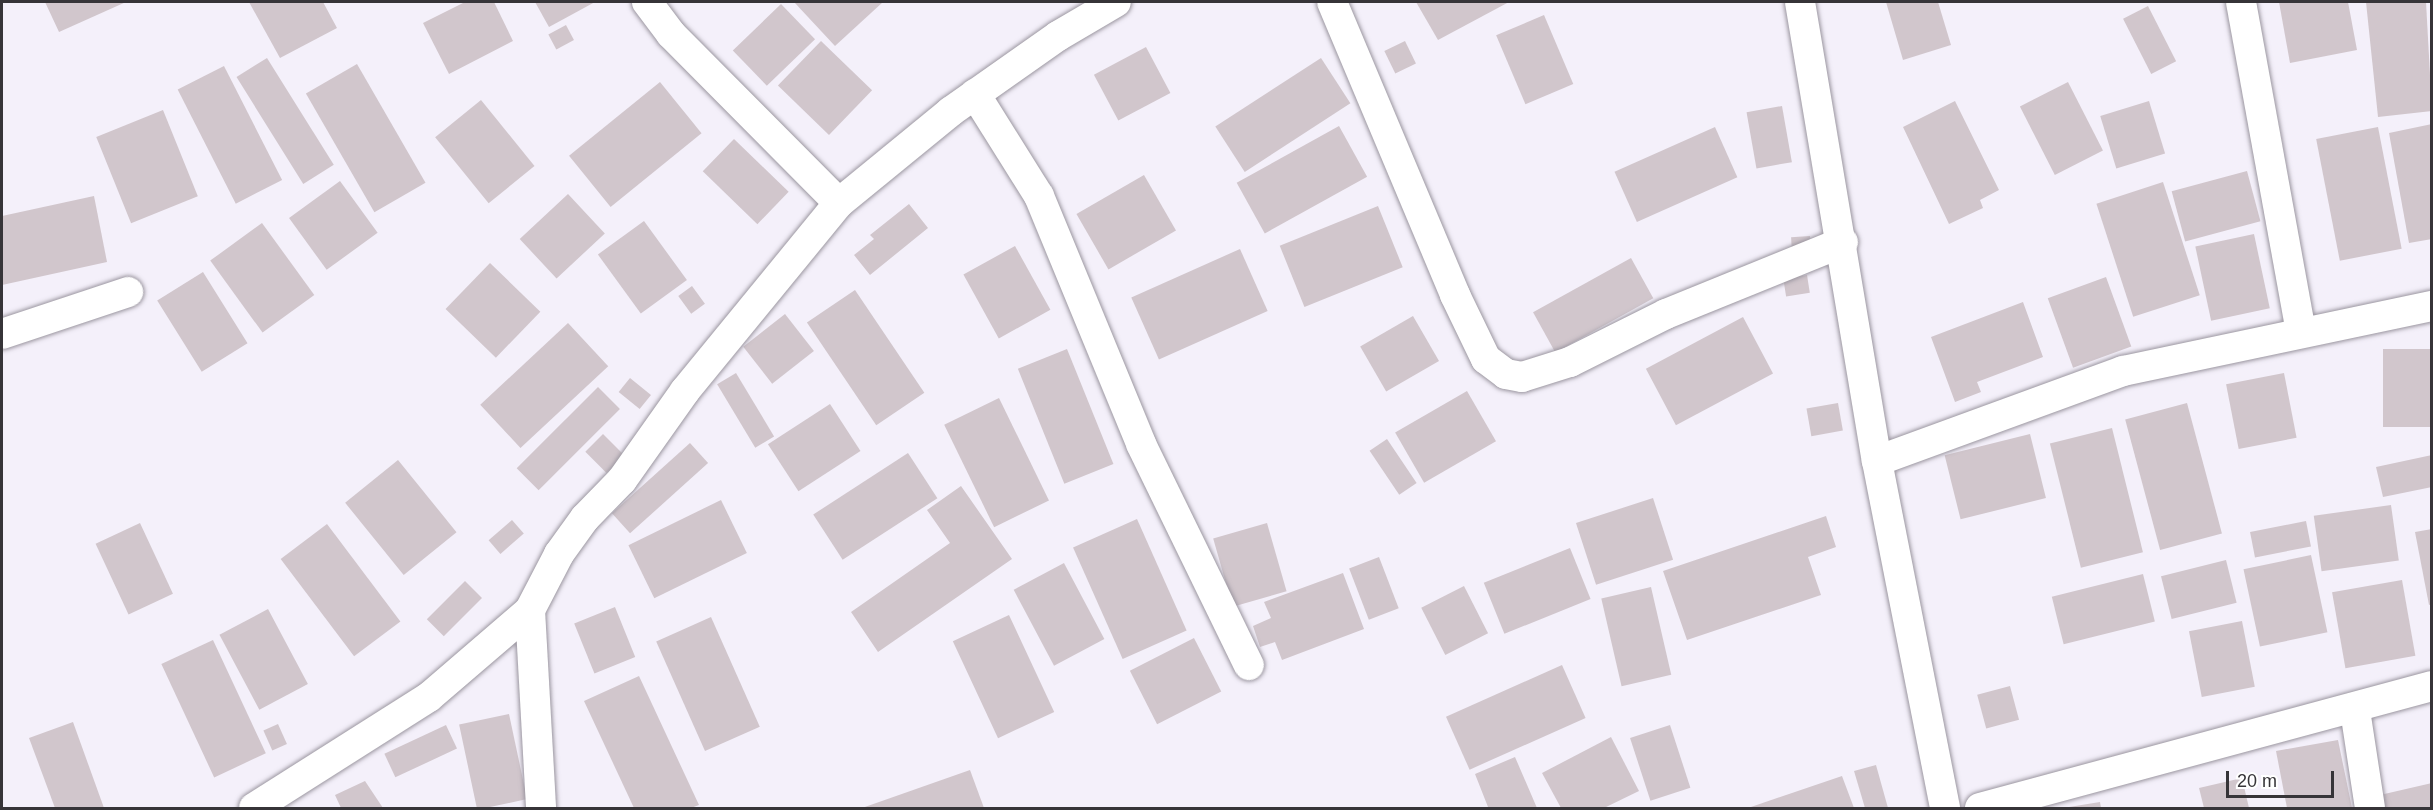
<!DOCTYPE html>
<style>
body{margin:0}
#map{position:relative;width:2433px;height:810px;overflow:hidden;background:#f4f0fa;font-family:Helvetica,sans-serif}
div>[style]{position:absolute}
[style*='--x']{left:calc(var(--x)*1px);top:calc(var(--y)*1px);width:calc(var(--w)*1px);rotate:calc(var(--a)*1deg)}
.building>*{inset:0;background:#d1c6cc;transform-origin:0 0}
.roads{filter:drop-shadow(0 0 2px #9b96a0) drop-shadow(0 0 2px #9b96a0)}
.street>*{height:30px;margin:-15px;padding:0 15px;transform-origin:15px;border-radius:15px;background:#fff}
span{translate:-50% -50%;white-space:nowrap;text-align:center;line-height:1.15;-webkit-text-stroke:5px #fff;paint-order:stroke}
.frame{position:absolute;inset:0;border:3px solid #363438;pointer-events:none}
.scale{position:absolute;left:2226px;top:771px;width:108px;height:27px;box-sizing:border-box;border:3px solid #363438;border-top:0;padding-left:8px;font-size:18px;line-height:21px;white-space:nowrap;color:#363438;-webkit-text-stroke:4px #fff;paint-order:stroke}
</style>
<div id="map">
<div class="building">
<i style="clip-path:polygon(45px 2px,126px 2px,59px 32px)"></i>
<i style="clip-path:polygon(249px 2px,323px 2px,337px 28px,280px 58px)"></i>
<i style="clip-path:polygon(465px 2px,494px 2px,513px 41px,449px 74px,423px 23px)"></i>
<i style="clip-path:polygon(535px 2px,595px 2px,549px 27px)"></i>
<i style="clip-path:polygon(794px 2px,883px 2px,835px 46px)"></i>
<i style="clip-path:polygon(1416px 2px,1509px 2px,1438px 40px)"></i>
<i style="clip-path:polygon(1886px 2px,1938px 2px,1951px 45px,1903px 60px)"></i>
<i style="clip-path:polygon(2279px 2px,2348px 2px,2357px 50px,2290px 63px)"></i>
<i style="clip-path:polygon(2366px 2px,2426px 2px,2432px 111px,2378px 117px)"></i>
<i style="left:781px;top:4px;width:49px;height:67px;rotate:46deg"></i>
<i style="left:2148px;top:6px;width:62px;height:28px;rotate:63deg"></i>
<i style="left:1544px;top:15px;width:75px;height:52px;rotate:67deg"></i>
<i style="left:566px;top:25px;width:17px;height:20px;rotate:62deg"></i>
<i style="left:821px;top:41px;width:71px;height:62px;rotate:44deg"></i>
<i style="left:1405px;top:41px;width:25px;height:23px;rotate:64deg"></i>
<i style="left:1146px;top:47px;width:52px;height:59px;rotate:62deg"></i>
<i style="left:267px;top:58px;width:126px;height:36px;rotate:58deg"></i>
<i style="left:1321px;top:58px;width:54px;height:126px;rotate:57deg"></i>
<i style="left:357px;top:64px;width:137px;height:59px;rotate:60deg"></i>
<i style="left:224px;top:66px;width:128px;height:52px;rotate:63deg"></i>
<i style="left:660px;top:82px;width:66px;height:117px;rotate:51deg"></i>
<i style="left:2068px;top:82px;width:77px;height:54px;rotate:63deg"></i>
<i style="left:481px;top:100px;width:85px;height:59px;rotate:51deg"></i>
<i style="clip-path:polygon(1955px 101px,1999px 190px,1980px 200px,1983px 208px,1949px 224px,1903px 127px)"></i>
<i style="left:2149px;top:101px;width:55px;height:51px;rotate:73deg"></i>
<i style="left:1782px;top:106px;width:57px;height:36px;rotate:80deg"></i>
<i style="left:163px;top:110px;width:93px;height:72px;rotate:68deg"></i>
<i style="clip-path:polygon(2432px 124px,2432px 239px,2409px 243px,2389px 133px)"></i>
<i style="left:1339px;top:126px;width:58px;height:117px;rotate:61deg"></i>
<i style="left:1715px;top:127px;width:55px;height:110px;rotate:66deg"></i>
<i style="left:2378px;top:127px;width:124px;height:63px;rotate:79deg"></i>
<i style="left:734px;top:139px;width:76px;height:45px;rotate:44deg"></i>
<i style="left:2247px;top:171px;width:52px;height:78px;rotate:75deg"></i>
<i style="left:1144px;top:175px;width:64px;height:78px;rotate:60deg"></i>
<i style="left:340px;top:181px;width:64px;height:63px;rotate:54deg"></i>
<i style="left:2163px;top:182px;width:119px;height:70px;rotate:72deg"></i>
<i style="left:568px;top:194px;width:54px;height:66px;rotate:47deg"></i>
<i style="clip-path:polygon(94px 196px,107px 262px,2px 285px,2px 216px)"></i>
<i style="clip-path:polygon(909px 204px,928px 228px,870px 275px,854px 255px,874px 239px,870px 235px)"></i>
<i style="left:1378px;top:206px;width:66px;height:106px;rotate:68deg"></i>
<i style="left:644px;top:221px;width:73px;height:57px;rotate:54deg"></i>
<i style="left:262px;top:223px;width:89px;height:64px;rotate:54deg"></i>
<i style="left:2254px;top:234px;width:76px;height:60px;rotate:78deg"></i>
<i style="left:1810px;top:236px;width:13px;height:19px;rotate:86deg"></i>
<i style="left:1015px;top:246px;width:73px;height:59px;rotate:61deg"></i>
<i style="left:1240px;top:249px;width:68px;height:119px;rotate:66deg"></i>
<i style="left:1631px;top:258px;width:46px;height:112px;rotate:61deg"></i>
<i style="left:490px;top:263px;width:70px;height:64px;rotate:44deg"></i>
<i style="left:203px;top:272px;width:84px;height:54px;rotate:58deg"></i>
<i style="left:1807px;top:275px;width:18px;height:24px;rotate:81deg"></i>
<i style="left:2106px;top:277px;width:74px;height:62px;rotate:70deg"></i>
<i style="left:692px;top:286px;width:22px;height:17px;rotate:54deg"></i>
<i style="left:855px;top:290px;width:124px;height:58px;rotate:56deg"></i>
<i style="clip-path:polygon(2023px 302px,2043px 357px,1977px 382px,1981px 392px,1955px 402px,1931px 337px)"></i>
<i style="left:785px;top:314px;width:47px;height:53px;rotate:52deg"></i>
<i style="left:1413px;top:316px;width:52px;height:61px;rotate:60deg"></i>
<i style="left:1743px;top:317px;width:64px;height:110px;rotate:62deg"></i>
<i style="left:568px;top:323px;width:59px;height:120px;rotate:47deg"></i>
<i style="left:1067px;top:349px;width:124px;height:53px;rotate:68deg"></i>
<i style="left:2432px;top:349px;width:78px;height:49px;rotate:90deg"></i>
<i style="left:736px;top:373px;width:74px;height:22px;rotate:59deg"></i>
<i style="left:2284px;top:373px;width:66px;height:59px;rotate:79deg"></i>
<i style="left:630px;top:378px;width:27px;height:18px;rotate:39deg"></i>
<i style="left:598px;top:387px;width:31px;height:115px;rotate:45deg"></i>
<i style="left:1467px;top:391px;width:58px;height:83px;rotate:60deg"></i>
<i style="left:999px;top:398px;width:114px;height:61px;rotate:64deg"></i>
<i style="left:1838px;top:403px;width:28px;height:32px;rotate:80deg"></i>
<i style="left:2187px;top:403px;width:135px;height:64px;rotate:75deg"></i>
<i style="left:830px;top:404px;width:56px;height:74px;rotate:57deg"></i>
<i style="left:2112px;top:428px;width:128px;height:64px;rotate:76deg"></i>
<i style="left:603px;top:434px;width:30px;height:25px;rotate:45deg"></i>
<i style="left:2030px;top:434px;width:66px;height:88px;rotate:76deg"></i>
<i style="left:1387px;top:439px;width:53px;height:21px;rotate:56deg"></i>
<i style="left:690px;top:443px;width:27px;height:105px;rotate:48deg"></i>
<i style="left:908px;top:453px;width:54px;height:113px;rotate:57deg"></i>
<i style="clip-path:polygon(2432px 455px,2432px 487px,2383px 497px,2376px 467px)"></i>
<i style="left:398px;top:460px;width:93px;height:68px;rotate:51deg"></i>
<i style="clip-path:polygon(961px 486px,1012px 559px,878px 652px,851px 612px,950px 543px,927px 510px)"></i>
<i style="left:1653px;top:498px;width:65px;height:81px;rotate:72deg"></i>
<i style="left:721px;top:500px;width:59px;height:103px;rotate:64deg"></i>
<i style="left:2391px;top:505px;width:56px;height:78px;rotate:82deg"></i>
<i style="clip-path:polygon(1826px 516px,1836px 547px,1808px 557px,1821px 595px,1687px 640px,1663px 571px)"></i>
<i style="left:1137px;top:519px;width:122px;height:70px;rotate:66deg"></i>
<i style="left:512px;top:520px;width:18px;height:31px;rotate:49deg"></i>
<i style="left:2306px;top:521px;width:26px;height:57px;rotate:79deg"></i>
<i style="left:140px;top:523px;width:78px;height:49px;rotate:65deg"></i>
<i style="left:1267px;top:523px;width:71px;height:56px;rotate:74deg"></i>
<i style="left:327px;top:524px;width:122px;height:58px;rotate:53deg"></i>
<i style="clip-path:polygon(2432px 529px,2432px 604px,2429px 605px,2415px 532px)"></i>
<i style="left:1570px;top:548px;width:55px;height:93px;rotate:68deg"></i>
<i style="left:2311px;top:555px;width:79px;height:69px;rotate:78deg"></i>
<i style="left:1379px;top:557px;width:55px;height:32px;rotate:69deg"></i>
<i style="left:2226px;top:560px;width:44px;height:67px;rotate:76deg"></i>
<i style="left:1064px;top:563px;width:86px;height:57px;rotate:62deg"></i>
<i style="clip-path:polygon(1343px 573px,1364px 629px,1282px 660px,1275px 642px,1260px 647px,1253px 626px,1271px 618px,1264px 602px)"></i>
<i style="left:2143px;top:574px;width:49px;height:94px;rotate:76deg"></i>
<i style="left:2402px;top:580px;width:77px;height:71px;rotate:80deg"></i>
<i style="left:465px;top:581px;width:24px;height:54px;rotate:45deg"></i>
<i style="left:1464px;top:586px;width:53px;height:48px;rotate:63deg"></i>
<i style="left:1651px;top:587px;width:90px;height:51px;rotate:77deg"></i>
<i style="left:615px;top:607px;width:54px;height:44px;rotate:68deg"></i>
<i style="left:268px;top:609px;width:85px;height:55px;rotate:62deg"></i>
<i style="left:1009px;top:615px;width:107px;height:62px;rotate:65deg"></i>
<i style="left:711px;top:617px;width:120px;height:60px;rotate:66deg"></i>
<i style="left:2242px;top:621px;width:67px;height:54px;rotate:79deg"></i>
<i style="left:1194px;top:638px;width:60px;height:72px;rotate:63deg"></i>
<i style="left:213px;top:640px;width:125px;height:57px;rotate:65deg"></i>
<i style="left:1562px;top:665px;width:58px;height:127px;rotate:66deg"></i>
<i style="clip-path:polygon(639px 676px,699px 805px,691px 808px,634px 808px,584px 701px)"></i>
<i style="left:2010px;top:686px;width:35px;height:34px;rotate:75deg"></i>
<i style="left:509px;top:714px;width:87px;height:51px;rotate:78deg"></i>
<i style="clip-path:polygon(73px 722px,104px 808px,55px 808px,29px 738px)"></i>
<i style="left:278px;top:724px;width:22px;height:16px;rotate:66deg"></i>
<i style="left:446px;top:725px;width:26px;height:68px;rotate:65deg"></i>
<i style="left:1670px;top:725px;width:66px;height:42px;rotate:72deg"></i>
<i style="clip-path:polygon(1611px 737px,1639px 791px,1604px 808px,1561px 808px,1542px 773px)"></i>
<i style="clip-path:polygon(2338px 740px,2352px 808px,2287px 808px,2276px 751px)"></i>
<i style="clip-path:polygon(1515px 757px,1537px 808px,1485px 808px,1488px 807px,1475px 774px)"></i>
<i style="clip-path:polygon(1876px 765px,1888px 808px,1865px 808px,1854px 771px)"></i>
<i style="clip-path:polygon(970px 770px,984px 808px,862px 808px)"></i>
<i style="clip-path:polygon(1842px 776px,1854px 808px,1748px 808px)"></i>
<i style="clip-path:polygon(2242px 778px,2249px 808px,2204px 808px,2199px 788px)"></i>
<i style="clip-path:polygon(365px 781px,383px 808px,341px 808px,335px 795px)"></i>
<i style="clip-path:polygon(2432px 783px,2432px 808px,2383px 808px,2380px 795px)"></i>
<i style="clip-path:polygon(2100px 802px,2101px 808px,2069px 808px,2069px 807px)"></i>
</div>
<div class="roads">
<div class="street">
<i style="--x:647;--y:2;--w:40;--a:53"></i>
<i style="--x:671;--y:34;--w:238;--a:45.2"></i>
<i style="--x:1332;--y:2;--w:318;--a:67.2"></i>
<i style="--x:1455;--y:295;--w:71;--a:64.2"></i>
<i style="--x:1486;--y:359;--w:25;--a:37"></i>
<i style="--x:1506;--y:374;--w:16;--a:11"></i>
<i style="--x:1522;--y:377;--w:50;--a:-17.4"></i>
<i style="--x:1570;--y:362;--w:107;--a:-26.6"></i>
<i style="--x:1666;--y:314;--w:191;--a:-22.1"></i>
<i style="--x:1800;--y:2;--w:465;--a:80.5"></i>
<i style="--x:1877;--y:461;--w:354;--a:78.9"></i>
<i style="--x:2241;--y:2;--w:335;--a:79.7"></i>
<i style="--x:975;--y:94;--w:120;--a:57.9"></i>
<i style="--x:1039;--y:196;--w:268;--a:67.6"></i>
<i style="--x:1141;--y:444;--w:246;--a:64"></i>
<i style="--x:2;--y:334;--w:133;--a:-18.4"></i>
<i style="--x:1877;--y:461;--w:262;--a:-20.1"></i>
<i style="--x:2123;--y:371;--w:316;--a:-11.9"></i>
<i style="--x:530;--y:610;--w:198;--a:86.8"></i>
<i style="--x:2355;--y:710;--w:99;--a:81.3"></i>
<i style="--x:254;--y:808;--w:207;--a:-32.4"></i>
<i style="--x:429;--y:697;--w:133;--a:-40.7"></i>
<i style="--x:530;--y:610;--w:63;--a:-62.6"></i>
<i style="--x:559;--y:554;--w:44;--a:-54.2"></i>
<i style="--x:585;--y:518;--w:53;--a:-45.8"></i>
<i style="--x:622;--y:480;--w:109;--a:-54.7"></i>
<i style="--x:685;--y:391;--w:243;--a:-50.7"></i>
<i style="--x:839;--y:203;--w:144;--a:-39.3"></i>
<i style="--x:950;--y:112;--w:132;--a:-35.1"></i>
<i style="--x:1058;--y:36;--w:67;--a:-30.4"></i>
<i style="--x:1980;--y:808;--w:468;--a:-15.1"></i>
</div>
</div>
<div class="frame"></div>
<div class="scale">20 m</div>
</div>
